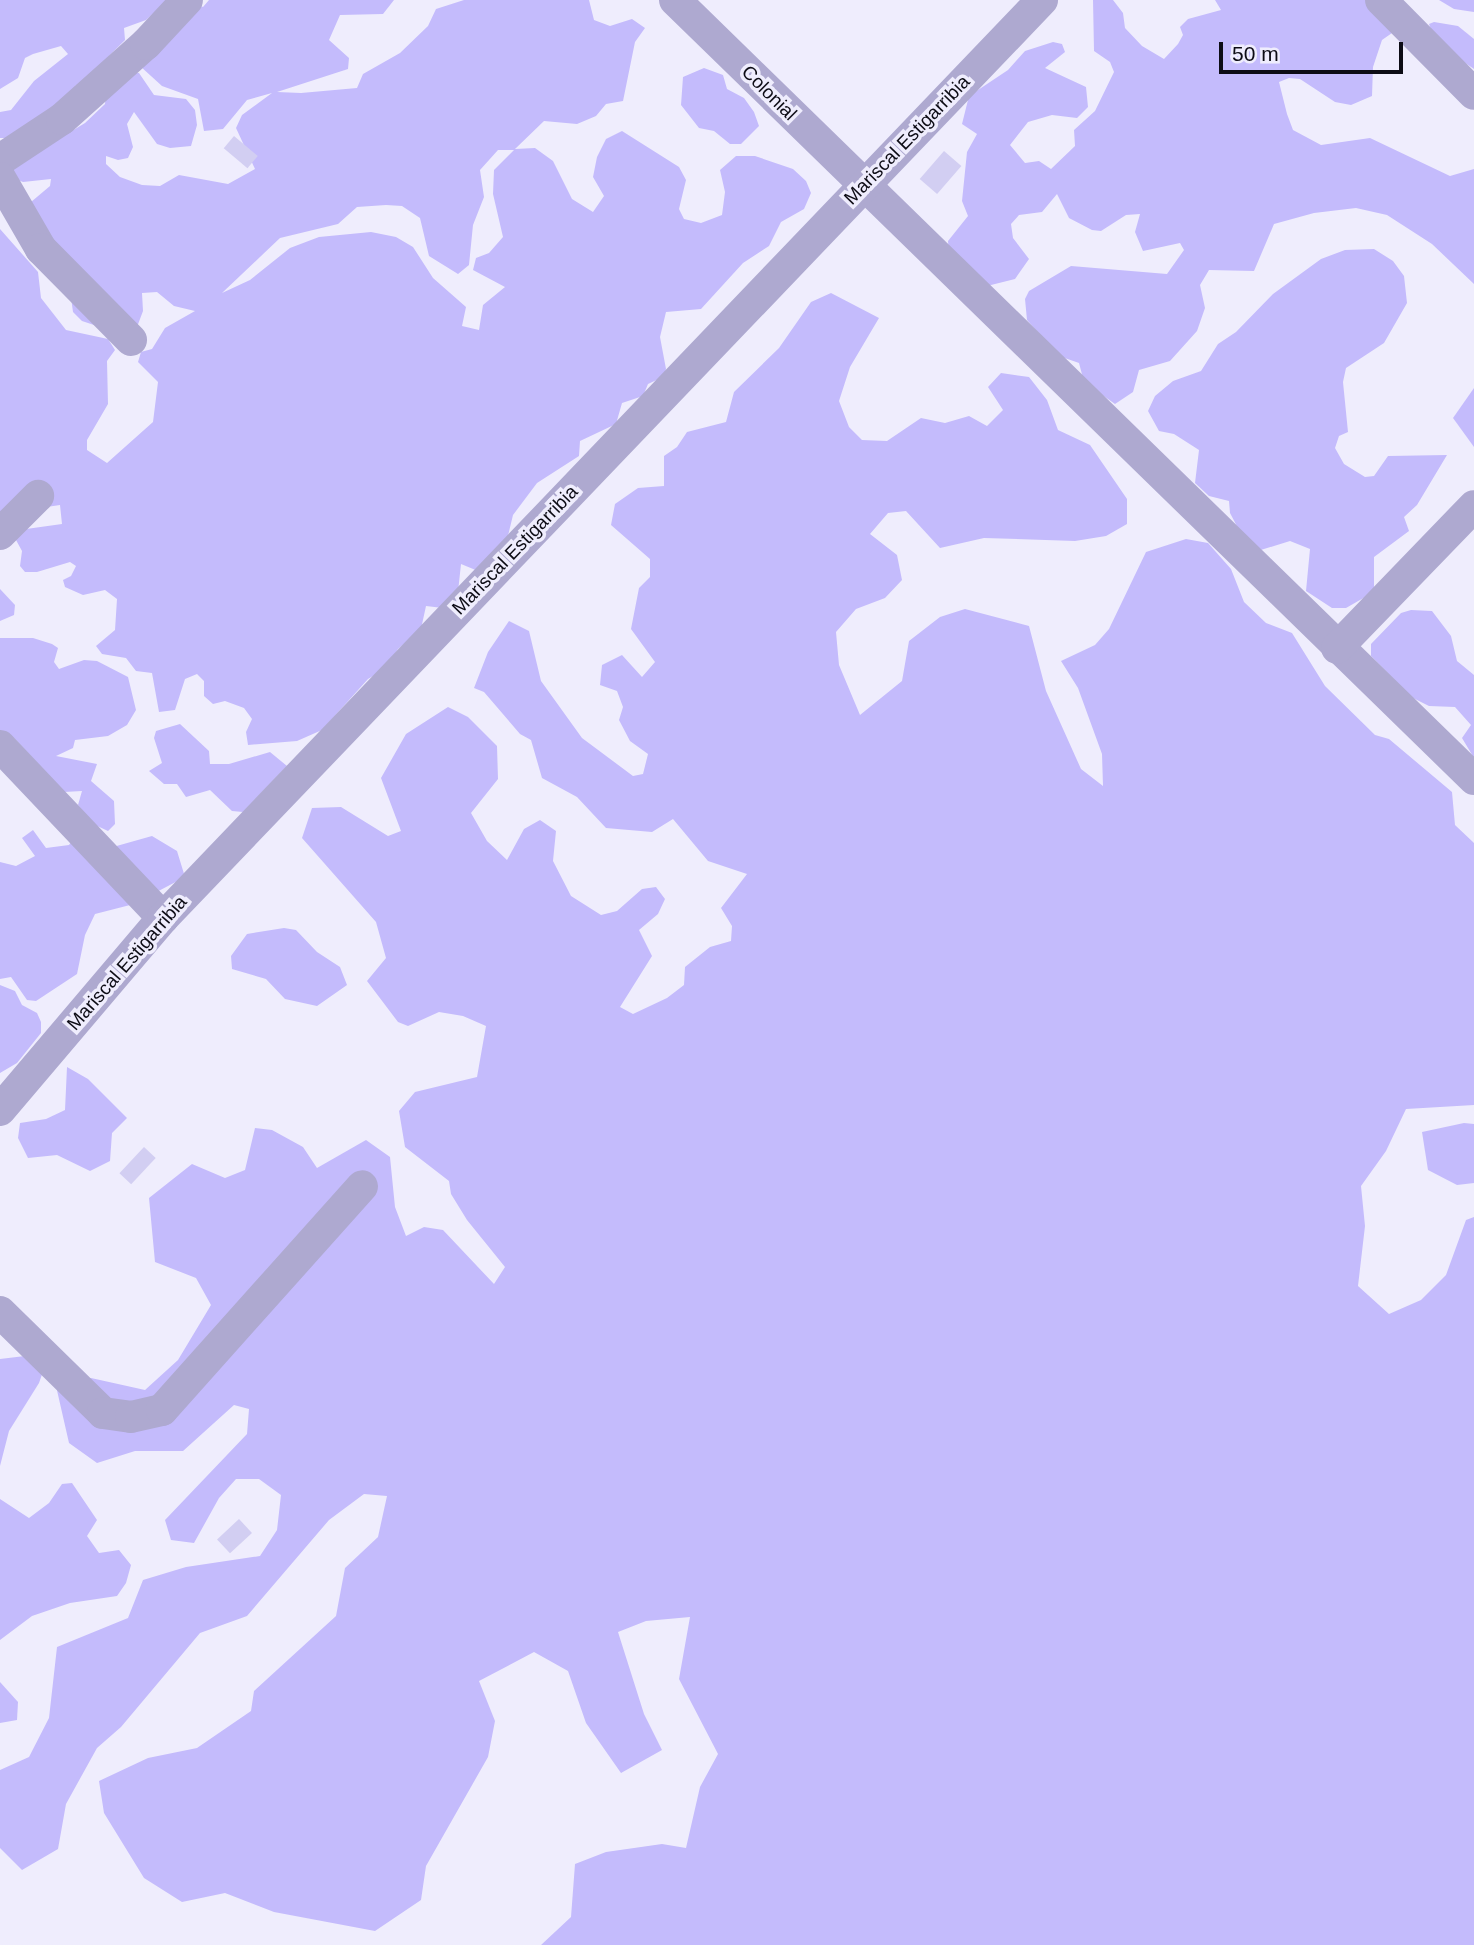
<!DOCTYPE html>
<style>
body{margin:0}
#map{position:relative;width:1474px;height:1945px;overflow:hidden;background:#efedfd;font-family:Arial,sans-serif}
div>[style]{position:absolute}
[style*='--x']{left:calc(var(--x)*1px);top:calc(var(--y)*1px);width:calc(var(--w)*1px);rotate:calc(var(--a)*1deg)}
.green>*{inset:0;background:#c4bbfc}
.water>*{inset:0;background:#d2cef2;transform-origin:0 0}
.minor>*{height:32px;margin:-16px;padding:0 16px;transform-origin:16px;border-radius:16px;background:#aea9d0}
span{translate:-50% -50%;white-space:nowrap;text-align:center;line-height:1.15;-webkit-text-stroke:7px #efedfd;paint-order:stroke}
.street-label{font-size:19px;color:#0d0c15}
.scale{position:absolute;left:1219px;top:42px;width:184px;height:32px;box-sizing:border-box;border:4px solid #0d0c15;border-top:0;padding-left:9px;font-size:21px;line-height:24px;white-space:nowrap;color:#0d0c15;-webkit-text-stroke:5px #efedfd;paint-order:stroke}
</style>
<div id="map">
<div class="green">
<i style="clip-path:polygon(0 0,168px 0,146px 20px,124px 28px,125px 40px,109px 56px,108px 67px,75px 86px,74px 99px,12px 138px,0 138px,0 112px,11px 110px,34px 81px,68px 54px,61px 46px,33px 54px,25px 58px,18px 78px,0 89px)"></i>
<i style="clip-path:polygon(evenodd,209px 0,394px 0,383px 14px,340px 15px,329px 40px,349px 58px,348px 69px,277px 92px,301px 93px,357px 88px,363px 74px,400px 53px,428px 26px,436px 9px,464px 0,589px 0,594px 20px,610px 26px,632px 19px,645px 28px,635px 42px,623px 101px,606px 104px,596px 116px,577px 124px,544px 121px,515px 149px,535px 148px,553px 161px,572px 199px,593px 212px,604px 196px,593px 177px,597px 157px,606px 139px,622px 131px,679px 167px,686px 180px,679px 209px,684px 219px,701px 223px,722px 215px,725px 192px,720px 170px,736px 156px,755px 156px,793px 169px,806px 181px,811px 193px,804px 209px,781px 222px,769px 246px,743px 263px,701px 309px,666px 312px,660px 337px,666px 369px,663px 377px,648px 384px,643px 396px,622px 403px,616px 424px,580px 441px,579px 456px,537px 483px,513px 515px,506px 544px,478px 571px,461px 564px,458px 592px,443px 608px,426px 606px,421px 629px,398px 649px,385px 669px,368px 679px,322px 730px,297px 741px,248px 745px,246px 732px,252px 719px,244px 708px,225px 701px,213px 704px,204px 696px,204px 681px,197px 674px,185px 679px,175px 710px,159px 712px,152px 673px,136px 671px,126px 658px,102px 654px,96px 646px,115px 630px,117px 599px,105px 590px,83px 595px,65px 587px,63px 580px,71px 576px,76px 566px,70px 562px,37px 572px,25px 572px,20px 566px,22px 551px,16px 540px,19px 530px,62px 524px,60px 505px,0 514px,0 229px,38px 272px,41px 298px,66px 330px,108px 339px,115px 350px,107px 361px,108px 404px,87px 440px,87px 450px,107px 463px,153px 422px,158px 382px,138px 362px,141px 352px,152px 349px,165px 328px,195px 311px,174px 306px,157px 292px,142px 293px,143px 311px,137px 327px,103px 328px,82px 321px,73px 312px,66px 262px,31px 202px,50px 186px,51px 179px,23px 182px,8px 176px,19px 163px,85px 123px,105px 104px,106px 91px,129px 72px,139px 73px,154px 95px,186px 99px,195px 110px,197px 125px,191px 146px,170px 148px,157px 144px,134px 112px,127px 124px,133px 147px,128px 158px,118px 160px,106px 156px,106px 164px,120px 177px,142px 185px,160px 186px,179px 175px,228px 184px,255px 169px,236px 128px,242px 115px,272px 93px,247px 100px,223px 129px,204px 131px,198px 99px,162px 86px,140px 66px,196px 4px,203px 7px,209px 0,498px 150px,514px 150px,494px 170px,493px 194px,503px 237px,489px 253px,476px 258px,473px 270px,505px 287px,483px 305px,479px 330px,462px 326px,466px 307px,433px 278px,413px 247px,396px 237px,371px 232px,319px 237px,290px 248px,250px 280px,222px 293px,280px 238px,338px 224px,357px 207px,386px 205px,402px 206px,420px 218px,429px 256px,458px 274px,469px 265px,473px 225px,484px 197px,480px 170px,498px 150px)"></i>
<i style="clip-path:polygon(1093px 0,1113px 0,1123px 13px,1125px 28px,1142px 46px,1164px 59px,1178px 44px,1183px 35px,1180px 27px,1188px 19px,1221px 10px,1215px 0,1399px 0,1392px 33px,1382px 40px,1373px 67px,1372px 96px,1351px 105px,1335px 102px,1300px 79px,1289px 78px,1279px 82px,1287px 114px,1293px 130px,1321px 145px,1370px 138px,1450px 176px,1474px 169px,1474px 284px,1432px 244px,1387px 215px,1356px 208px,1314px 213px,1274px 224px,1254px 271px,1209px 270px,1200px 285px,1205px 308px,1197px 331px,1170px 361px,1139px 370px,1133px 392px,1115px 404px,1084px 382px,1079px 363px,1059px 356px,1027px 320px,1025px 299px,1029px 291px,1071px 266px,1167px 274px,1184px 250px,1180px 243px,1143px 251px,1135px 232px,1140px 214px,1126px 215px,1101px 231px,1092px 230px,1069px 218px,1057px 194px,1042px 212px,1019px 215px,1011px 224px,1013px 238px,1029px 259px,1015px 279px,987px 286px,949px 253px,948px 241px,968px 216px,962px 201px,967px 152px,977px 134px,962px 124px,969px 96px,1008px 70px,1025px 51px,1053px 42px,1062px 44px,1065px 52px,1045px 68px,1086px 87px,1088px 107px,1077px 118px,1052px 115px,1028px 122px,1010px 145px,1025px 163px,1039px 161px,1051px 169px,1075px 146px,1074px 130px,1095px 111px,1114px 72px,1110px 62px,1094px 51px)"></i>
<i style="clip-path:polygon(1439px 0,1474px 0,1474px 12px,1454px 9px)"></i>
<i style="clip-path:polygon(1434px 22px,1458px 26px,1474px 39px,1474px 69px,1436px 43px,1429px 24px)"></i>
<i style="clip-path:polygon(704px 68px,723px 75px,727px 89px,744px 98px,754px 112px,759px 126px,741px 144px,730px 144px,714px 131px,699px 128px,681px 105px,683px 77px)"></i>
<i style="clip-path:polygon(1374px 249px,1393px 261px,1404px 276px,1407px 303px,1384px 343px,1346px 368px,1343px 382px,1348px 432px,1339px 436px,1335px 448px,1344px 464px,1365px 477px,1374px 476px,1388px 456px,1447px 455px,1417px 505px,1404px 517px,1409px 531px,1374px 557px,1374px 592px,1346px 608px,1332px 608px,1306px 591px,1310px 549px,1290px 541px,1251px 553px,1230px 513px,1229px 501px,1209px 496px,1195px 483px,1199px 450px,1174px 434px,1159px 431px,1148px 411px,1155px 396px,1173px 381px,1201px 371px,1218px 344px,1236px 332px,1273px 294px,1321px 259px,1345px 250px)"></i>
<i style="clip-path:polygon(831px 293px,879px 318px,850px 367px,839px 401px,849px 427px,862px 440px,887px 441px,921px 418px,945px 423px,969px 416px,987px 426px,1003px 410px,988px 387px,1001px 373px,1029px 377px,1047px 400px,1058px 430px,1090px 445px,1127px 499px,1127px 524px,1106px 536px,1075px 541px,984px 538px,940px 548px,906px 511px,888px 513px,870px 534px,897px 555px,902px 580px,885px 598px,856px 609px,836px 632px,839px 665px,860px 715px,902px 681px,909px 641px,940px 617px,965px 609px,1029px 626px,1046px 691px,1081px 769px,1103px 786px,1102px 754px,1078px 688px,1061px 661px,1095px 645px,1109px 629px,1146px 552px,1186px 539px,1208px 543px,1231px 569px,1244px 602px,1266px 623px,1292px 633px,1325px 686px,1375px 735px,1389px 739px,1452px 792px,1455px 825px,1474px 843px,1474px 1105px,1406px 1109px,1386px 1151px,1361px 1186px,1365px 1226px,1358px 1286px,1389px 1314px,1421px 1300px,1446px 1275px,1466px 1220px,1474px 1217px,1474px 1945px,541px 1945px,571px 1917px,575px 1864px,606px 1852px,662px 1844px,686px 1848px,700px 1787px,718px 1754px,679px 1679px,690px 1617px,646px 1621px,618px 1632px,644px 1714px,662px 1750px,621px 1773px,586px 1723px,568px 1671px,534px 1652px,479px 1681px,495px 1721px,488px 1757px,426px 1866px,421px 1900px,375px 1931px,274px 1912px,225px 1893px,182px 1902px,144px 1878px,104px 1813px,99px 1781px,148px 1758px,197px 1748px,251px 1711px,254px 1691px,336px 1616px,345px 1568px,378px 1537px,387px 1496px,364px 1494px,329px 1520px,247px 1616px,200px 1633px,121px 1727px,97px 1748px,66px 1804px,58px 1849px,22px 1870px,0 1848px,0 1770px,29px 1757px,49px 1718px,57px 1647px,128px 1618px,143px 1580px,186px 1567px,260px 1556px,277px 1530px,281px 1495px,259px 1479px,236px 1479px,219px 1498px,194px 1543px,171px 1540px,165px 1520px,247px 1434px,249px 1409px,234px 1405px,183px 1451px,135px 1451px,97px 1463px,69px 1443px,56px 1386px,91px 1378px,145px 1390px,178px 1360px,211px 1305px,196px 1278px,155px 1262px,149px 1198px,192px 1164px,225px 1178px,245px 1170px,255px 1128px,272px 1130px,303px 1147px,317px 1168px,366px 1140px,390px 1157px,395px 1207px,406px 1236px,424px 1227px,443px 1230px,494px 1284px,505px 1267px,467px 1220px,451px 1194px,449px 1181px,405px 1147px,399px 1111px,415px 1092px,477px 1077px,486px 1026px,463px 1016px,439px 1012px,408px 1026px,398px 1022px,367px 981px,386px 958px,376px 922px,302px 838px,312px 808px,341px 807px,388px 836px,401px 831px,381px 778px,406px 734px,448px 707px,468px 717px,497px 746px,498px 779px,471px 813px,487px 841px,507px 860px,524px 829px,540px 820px,556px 831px,553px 861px,571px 896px,601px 915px,617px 911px,642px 889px,656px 887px,665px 899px,658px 914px,639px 930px,652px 956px,620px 1007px,633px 1014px,667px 998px,684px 985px,685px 967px,710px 947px,731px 941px,732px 926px,721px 908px,747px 874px,708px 861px,673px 819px,652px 832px,606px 828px,577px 797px,542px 778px,531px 740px,520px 734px,484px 692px,474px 688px,488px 652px,509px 621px,529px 631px,541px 681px,582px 738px,633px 776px,643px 774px,648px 754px,630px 741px,619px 720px,623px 707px,617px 691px,600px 685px,602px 665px,622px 655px,642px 677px,655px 662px,631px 629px,639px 588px,650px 577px,650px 559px,611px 525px,615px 504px,638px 488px,664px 486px,664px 456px,677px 447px,687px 432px,726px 422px,734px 392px,779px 348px,811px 302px)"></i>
<i style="clip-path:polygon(1474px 388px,1474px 447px,1453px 418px)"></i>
<i style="clip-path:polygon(0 589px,15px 605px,14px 615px,0 621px)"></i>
<i style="clip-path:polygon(1411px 610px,1432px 611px,1451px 636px,1457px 661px,1474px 675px,1474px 758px,1462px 738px,1471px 725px,1455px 707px,1429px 706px,1411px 697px,1371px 656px,1371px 644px,1401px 613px)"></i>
<i style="clip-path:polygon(0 638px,33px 638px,52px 644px,58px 648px,54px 662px,59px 669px,84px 660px,97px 661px,128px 677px,136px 710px,127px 725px,108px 736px,75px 740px,73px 748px,56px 756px,97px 764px,91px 781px,114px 801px,115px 824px,108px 831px,93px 824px,78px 805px,82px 791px,64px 792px,14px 738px,0 734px)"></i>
<i style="clip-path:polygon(180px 724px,209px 751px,210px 764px,229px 764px,270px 752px,287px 766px,243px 812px,232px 811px,210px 790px,186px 797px,177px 784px,164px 784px,149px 771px,162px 763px,154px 738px,156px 731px)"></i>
<i style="clip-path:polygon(33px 830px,46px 848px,69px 845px,74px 838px,113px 847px,152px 836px,177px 851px,185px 877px,134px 904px,95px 914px,85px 935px,77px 974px,36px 1001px,27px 1000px,11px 977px,0 979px,0 862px,16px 866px,35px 856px,22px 838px)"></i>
<i style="clip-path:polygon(284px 928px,296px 930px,317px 952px,340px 967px,347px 985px,317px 1006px,285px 999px,266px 979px,232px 969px,231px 956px,247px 934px)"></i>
<i style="clip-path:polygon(0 985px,15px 991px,22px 1005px,37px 1013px,41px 1022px,41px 1033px,17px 1063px,0 1073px)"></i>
<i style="clip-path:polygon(67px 1067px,88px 1079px,127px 1118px,112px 1133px,110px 1161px,90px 1171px,57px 1155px,28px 1158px,18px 1138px,20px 1123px,46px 1119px,65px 1110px)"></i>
<i style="clip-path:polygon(1464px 1123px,1474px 1124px,1474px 1183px,1457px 1185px,1428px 1170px,1422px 1132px)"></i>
<i style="clip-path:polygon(25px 1356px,47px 1360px,39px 1383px,9px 1431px,0 1466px,0 1359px)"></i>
<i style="clip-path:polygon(72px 1483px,97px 1520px,87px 1536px,99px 1553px,119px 1550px,131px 1565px,126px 1583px,117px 1596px,70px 1603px,32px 1616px,0 1640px,0 1499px,29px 1518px,49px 1503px,62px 1484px)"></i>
<i style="clip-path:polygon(0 1682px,18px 1702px,17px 1720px,0 1723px)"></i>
</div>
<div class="water">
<i style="left:234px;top:136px;width:31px;height:16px;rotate:40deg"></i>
<i style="left:944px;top:151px;width:23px;height:37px;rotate:41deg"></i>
<i style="left:144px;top:1147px;width:16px;height:36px;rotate:43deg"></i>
<i style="left:239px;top:1519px;width:19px;height:30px;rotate:47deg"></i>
</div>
<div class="minor">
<i style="--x:675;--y:0;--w:1116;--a:44.27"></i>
<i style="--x:1381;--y:0;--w:132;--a:45.3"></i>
<i style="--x:0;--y:160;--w:74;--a:-33.5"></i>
<i style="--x:62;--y:119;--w:113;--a:-41.8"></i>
<i style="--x:146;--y:44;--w:60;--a:-47"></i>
<i style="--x:0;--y:178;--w:82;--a:60"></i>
<i style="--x:41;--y:249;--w:128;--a:45.3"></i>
<i style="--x:0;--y:534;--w:54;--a:-45"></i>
<i style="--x:1337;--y:648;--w:197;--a:-46"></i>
<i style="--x:0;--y:746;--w:237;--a:46.5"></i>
<i style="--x:0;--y:1110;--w:252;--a:-49.7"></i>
<i style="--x:163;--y:918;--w:1271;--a:-46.24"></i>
<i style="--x:0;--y:1312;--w:144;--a:44.4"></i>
<i style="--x:103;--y:1413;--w:28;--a:8"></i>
<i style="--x:131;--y:1417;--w:32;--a:-13"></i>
<i style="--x:162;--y:1410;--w:300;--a:-48.2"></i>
</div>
<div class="street-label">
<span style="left:769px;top:93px;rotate:45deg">Colonial</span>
<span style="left:907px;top:140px;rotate:-46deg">Mariscal Estigarribia</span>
<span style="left:515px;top:550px;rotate:-46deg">Mariscal Estigarribia</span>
<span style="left:127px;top:963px;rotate:-49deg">Mariscal Estigarribia</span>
</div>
<div class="scale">50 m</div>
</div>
